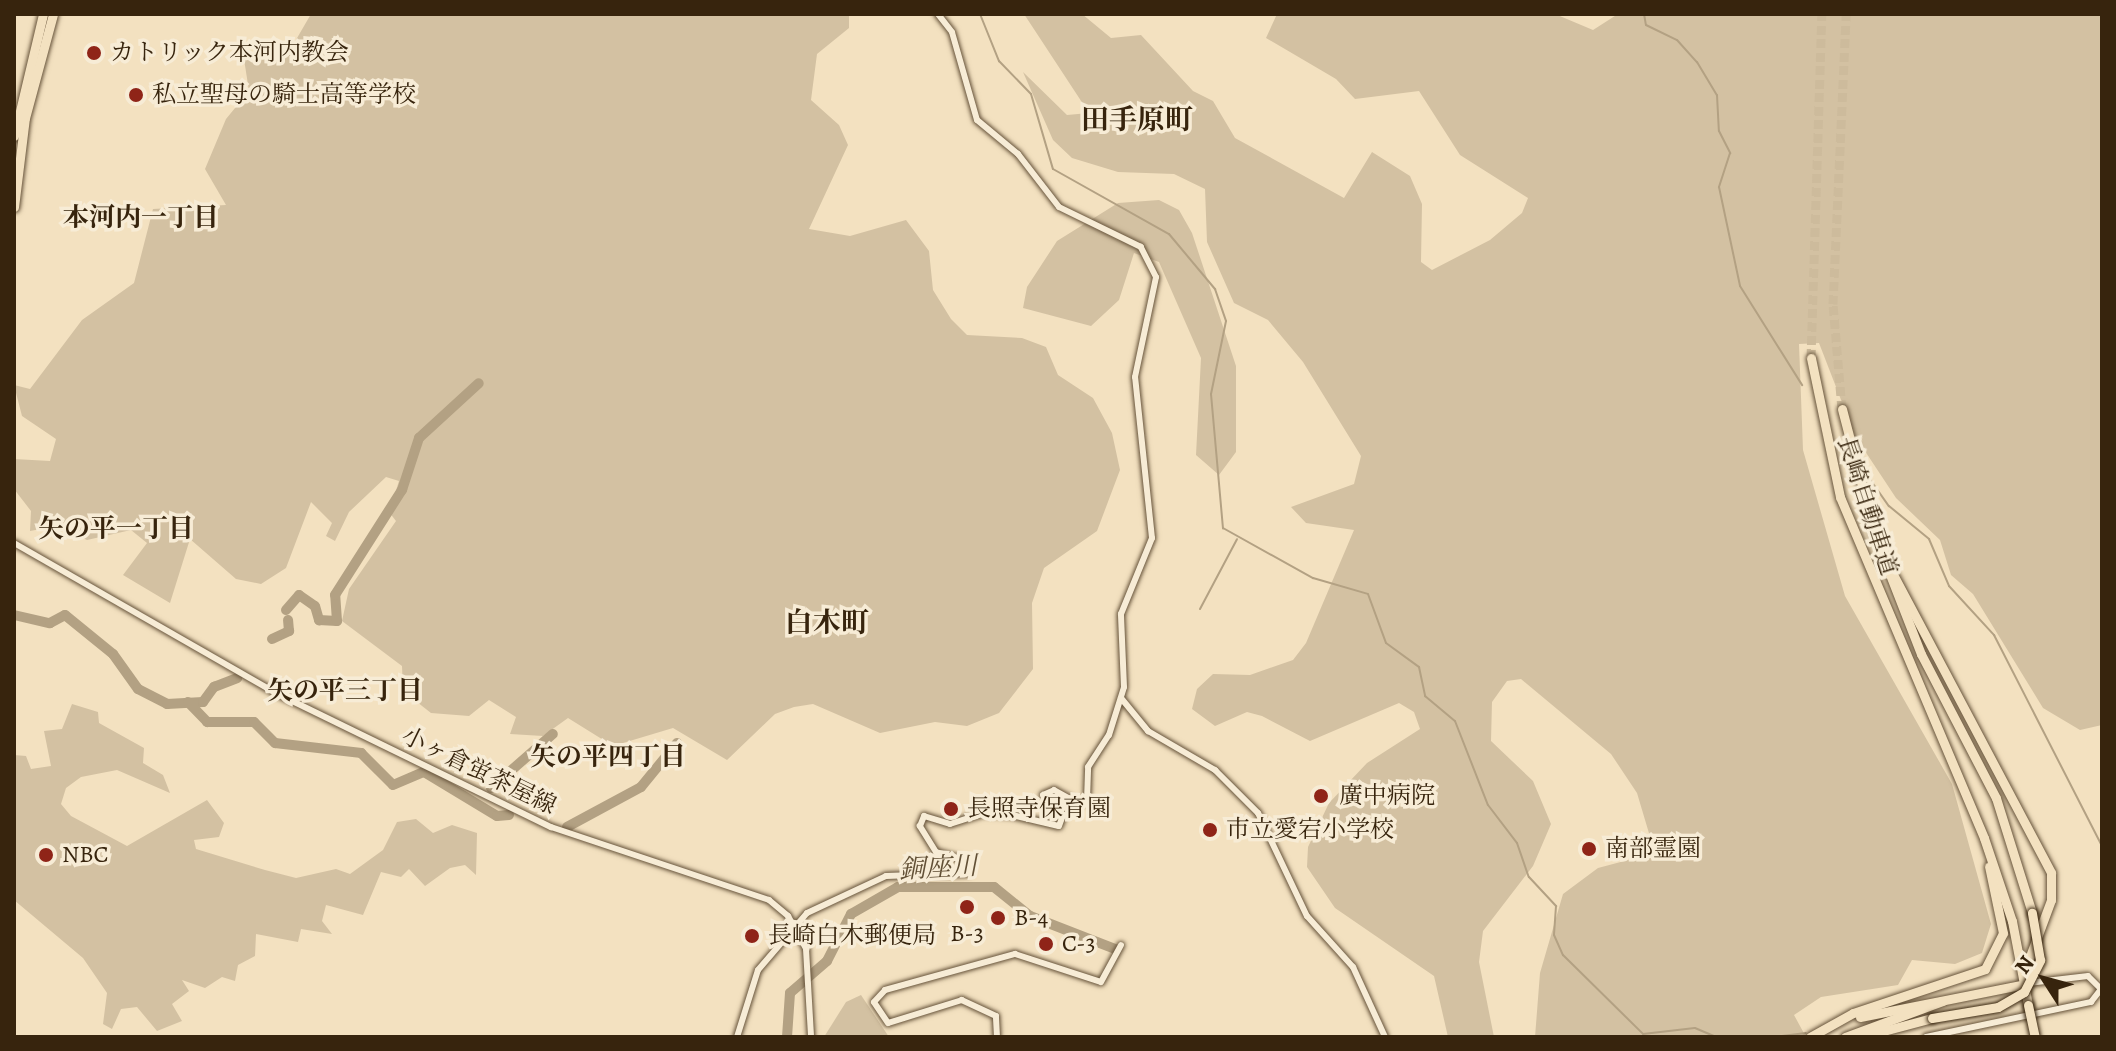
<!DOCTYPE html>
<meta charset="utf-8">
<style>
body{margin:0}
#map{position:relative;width:2116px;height:1051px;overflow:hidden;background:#f3e1c0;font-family:Alegreya,"Noto Serif JP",serif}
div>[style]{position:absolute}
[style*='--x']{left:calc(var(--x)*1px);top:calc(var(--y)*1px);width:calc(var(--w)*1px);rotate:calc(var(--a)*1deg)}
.green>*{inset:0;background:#d3c1a2}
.stream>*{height:2px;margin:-1px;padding:0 1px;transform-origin:1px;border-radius:1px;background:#b3a183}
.river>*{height:10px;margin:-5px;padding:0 5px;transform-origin:5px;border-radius:5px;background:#b3a183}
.highway-tunnel>*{height:9px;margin-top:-4.5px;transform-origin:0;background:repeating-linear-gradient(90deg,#cdbb9c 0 9px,transparent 0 13.5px)}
.roads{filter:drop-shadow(0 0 2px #66533a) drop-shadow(0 0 2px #66533a)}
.minor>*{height:6px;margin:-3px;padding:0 3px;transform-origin:3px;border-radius:3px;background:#f7ecd6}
.highway>*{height:9px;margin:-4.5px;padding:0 4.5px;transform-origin:4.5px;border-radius:4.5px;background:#f3e1c0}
.bridges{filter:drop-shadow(0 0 2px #37240d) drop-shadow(0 0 2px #37240d)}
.highway-bridge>*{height:9px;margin:-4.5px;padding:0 4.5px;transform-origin:4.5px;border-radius:4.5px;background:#f3e1c0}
.dots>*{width:22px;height:22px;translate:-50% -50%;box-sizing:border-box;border:4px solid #f7ecd6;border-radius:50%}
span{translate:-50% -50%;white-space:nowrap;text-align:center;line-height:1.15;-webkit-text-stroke:7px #f7ecd6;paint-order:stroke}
.poi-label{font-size:24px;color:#37240d}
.left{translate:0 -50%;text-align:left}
.street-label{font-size:24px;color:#37240d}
.neighbourhood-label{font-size:26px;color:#37240d;font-weight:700}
.water-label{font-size:26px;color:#625036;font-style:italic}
.quarter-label{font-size:28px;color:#37240d;font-weight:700}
.frame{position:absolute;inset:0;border:16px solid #37240d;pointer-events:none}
.north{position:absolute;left:2004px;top:939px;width:80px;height:80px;-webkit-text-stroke:6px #f7ecd6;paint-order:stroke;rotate:306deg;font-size:22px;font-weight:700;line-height:32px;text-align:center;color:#37240d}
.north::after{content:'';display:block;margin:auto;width:28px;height:36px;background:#37240d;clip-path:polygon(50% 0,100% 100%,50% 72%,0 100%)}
</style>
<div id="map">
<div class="green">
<i style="clip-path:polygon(311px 14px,849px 14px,849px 28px,817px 54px,811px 100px,839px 125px,848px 145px,809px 229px,850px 236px,906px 220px,929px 251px,933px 290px,951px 319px,967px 335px,1022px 338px,1046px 347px,1058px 375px,1093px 398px,1112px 433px,1120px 470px,1097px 531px,1044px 568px,1032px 603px,1033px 669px,999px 713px,967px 726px,935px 722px,880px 733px,813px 704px,794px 707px,775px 714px,727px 760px,673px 728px,613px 746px,568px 718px,543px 736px,510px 734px,516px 717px,489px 700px,469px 716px,431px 713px,403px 691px,402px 666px,342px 621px,349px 589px,396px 521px,389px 512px,399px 481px,386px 477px,349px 512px,335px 541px,326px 536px,332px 523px,311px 502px,286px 568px,261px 584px,236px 579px,190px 539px,170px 603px,123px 575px,147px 543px,131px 530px,87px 540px,57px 526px,30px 531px,31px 511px,14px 489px,14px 459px,50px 461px,56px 439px,22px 416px,14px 385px,30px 389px,82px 320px,134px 283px,153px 209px,226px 205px,205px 169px,226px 119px,249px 91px,244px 59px,293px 45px)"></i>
<i style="clip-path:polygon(1024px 14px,1082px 14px,1111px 38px,1141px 35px,1193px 91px,1213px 101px,1235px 138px,1344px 198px,1372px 152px,1410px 176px,1422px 204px,1421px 262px,1432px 270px,1490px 240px,1522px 213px,1528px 198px,1460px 155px,1419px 91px,1355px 99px,1336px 79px,1266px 38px,1277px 14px,1555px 14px,1593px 30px,1618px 14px,2102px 14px,2102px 725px,2080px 730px,2043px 708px,1973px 594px,1951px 575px,1940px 540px,1896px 498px,1855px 436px,1819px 343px,1799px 344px,1803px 450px,1845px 596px,1952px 784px,1991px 924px,1982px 953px,1955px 964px,1912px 960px,1898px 985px,1821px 997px,1794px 1015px,1806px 1037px,1535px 1037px,1540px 973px,1563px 894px,1598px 868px,1647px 855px,1651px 840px,1637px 793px,1611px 754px,1521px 679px,1507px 681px,1492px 702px,1491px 741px,1533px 781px,1551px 824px,1533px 866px,1483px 931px,1479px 962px,1494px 1037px,1448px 1037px,1434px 976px,1335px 908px,1307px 867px,1308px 847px,1329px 803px,1367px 763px,1420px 729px,1414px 712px,1399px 703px,1310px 741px,1262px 716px,1247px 712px,1215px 726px,1192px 709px,1197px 689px,1213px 674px,1250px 675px,1293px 660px,1306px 643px,1354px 530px,1306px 523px,1291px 507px,1354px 484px,1361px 456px,1303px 362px,1268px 320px,1234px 303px,1207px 242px,1205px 189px,1174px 174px,1118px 172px,1072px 158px,1053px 140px,1023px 72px,1067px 115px,1089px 113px)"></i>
<i style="clip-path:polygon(1159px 200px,1179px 210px,1192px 233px,1236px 366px,1236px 452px,1219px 475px,1196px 455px,1201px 358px,1159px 262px,1134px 253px,1119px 300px,1091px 326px,1023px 308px,1027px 287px,1057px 241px,1118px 203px)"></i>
<i style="clip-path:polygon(72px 704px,98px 712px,99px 723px,144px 748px,143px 763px,163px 775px,170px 793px,117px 770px,81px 777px,66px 788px,61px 804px,71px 816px,127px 846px,207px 800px,224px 823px,219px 837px,194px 840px,196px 849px,265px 870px,296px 878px,336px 869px,350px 874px,383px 850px,397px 822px,416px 819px,433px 833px,452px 825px,477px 833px,476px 875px,465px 865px,450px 868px,425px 886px,409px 869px,401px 877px,381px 872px,363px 915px,326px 905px,322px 921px,332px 934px,301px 929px,298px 942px,256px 934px,255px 956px,238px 965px,235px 981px,222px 977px,205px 988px,182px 980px,189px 991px,172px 1004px,182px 1021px,157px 1031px,137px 1007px,121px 1009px,112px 1029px,103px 1024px,107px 993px,83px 958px,14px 900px,14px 755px,26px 756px,31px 769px,51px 766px,44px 731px,62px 729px)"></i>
<i style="clip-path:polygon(861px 995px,889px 1037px,824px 1037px,846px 1002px)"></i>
</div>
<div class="stream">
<i style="--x:980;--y:14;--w:51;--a:68"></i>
<i style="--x:999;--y:61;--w:46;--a:45.9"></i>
<i style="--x:1031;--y:94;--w:78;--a:73.7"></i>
<i style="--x:1053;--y:169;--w:133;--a:29.3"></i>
<i style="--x:1169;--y:234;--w:72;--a:50.1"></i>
<i style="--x:1215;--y:289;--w:34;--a:71"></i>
<i style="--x:1226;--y:321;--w:75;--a:101.6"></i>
<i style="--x:1211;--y:394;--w:135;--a:84.9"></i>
<i style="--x:1223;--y:528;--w:103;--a:29.1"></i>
<i style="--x:1313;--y:578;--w:57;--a:16.2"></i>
<i style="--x:1368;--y:594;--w:52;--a:69.8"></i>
<i style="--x:1386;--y:643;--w:41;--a:36"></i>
<i style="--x:1419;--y:667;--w:30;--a:78"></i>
<i style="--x:1425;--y:696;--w:39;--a:40"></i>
<i style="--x:1455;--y:721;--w:90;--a:68.6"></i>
<i style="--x:1488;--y:805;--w:48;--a:52.7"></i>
<i style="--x:1517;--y:843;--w:36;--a:71"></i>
<i style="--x:1529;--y:877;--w:40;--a:47"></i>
<i style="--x:1556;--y:906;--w:29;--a:94"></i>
<i style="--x:1554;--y:935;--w:22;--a:66"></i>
<i style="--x:1563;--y:955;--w:112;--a:44.6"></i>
<i style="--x:1643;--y:1034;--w:52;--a:-6.6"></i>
<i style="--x:1695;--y:1028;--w:23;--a:23"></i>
<i style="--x:1644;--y:14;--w:11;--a:80"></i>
<i style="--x:1646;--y:25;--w:34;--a:26"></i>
<i style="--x:1677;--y:40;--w:30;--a:48"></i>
<i style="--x:1697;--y:62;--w:39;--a:59"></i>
<i style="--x:1717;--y:95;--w:36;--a:87"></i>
<i style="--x:1719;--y:131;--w:25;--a:63"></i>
<i style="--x:1730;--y:153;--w:36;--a:108"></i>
<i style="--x:1719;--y:187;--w:101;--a:78"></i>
<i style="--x:1740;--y:286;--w:117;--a:57.9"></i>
<i style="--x:1867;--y:475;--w:38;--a:55"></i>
<i style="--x:1889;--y:506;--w:52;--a:39.5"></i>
<i style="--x:1929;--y:539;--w:51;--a:66.9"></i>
<i style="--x:1949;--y:586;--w:67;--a:47.4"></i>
<i style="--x:1994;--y:635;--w:237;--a:62.9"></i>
<i style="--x:1200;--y:609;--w:79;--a:-62.1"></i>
<i style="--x:1773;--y:1037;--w:33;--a:-7"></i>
</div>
<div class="river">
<i style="--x:286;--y:610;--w:20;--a:-49"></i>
<i style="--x:299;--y:595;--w:19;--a:35"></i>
<i style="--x:315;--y:606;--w:15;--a:74"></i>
<i style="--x:319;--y:620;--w:18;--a:3"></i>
<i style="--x:337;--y:621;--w:26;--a:-94"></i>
<i style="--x:335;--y:595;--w:125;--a:-57.5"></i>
<i style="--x:402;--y:490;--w:55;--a:-71.9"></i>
<i style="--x:419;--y:438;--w:81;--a:-42.5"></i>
<i style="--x:14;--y:615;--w:37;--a:13"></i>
<i style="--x:50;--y:623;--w:17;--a:-28"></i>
<i style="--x:65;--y:615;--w:62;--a:39.1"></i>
<i style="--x:113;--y:654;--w:43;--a:54.5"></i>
<i style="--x:138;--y:689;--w:33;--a:27"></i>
<i style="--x:167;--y:704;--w:36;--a:-3"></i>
<i style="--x:203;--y:702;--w:19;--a:-54"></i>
<i style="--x:214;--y:687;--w:25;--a:-21"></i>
<i style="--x:272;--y:639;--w:19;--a:-25"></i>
<i style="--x:289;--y:631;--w:11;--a:-95"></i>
<i style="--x:188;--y:702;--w:28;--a:46"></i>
<i style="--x:207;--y:722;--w:47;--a:0"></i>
<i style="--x:254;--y:722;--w:30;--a:45"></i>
<i style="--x:275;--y:743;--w:87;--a:6.6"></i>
<i style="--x:361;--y:753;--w:45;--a:45"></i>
<i style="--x:393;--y:785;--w:34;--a:-23"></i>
<i style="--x:424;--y:772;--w:85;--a:31.1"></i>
<i style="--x:497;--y:816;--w:12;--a:-5"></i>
<i style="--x:491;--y:788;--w:82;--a:-41.1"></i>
<i style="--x:567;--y:827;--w:84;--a:-28.4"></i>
<i style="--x:641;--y:787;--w:57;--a:-50.7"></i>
<i style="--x:787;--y:1037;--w:44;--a:-86.1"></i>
<i style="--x:790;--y:993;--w:49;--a:-40.9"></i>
<i style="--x:827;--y:961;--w:53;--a:-62.9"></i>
<i style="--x:851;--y:914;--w:54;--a:-29.9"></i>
<i style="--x:898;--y:887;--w:96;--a:0"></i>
<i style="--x:994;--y:887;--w:46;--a:38.9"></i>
<i style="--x:1030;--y:916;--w:91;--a:21.2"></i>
</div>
<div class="highway-tunnel">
<i style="--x:1811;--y:358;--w:344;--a:-88.2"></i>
<i style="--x:1842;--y:409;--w:105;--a:-94.9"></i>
<i style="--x:1833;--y:304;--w:290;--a:-87.4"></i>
</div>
<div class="roads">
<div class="minor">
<i style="--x:14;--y:543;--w:302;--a:29.8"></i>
<i style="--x:276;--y:693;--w:306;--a:26"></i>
<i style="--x:551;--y:827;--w:230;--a:18.5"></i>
<i style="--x:769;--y:900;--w:25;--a:40"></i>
<i style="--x:788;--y:916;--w:38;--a:61"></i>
<i style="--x:806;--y:949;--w:88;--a:86.7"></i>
<i style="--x:1121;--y:698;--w:43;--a:50.7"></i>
<i style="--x:1148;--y:731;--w:78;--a:30.2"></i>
<i style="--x:1215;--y:770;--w:61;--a:45"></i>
<i style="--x:1258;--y:813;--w:114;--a:64.6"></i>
<i style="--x:1307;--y:916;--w:69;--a:48"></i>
<i style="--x:1353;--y:967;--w:77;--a:65.4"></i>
<i style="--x:737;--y:1037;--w:70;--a:-72.6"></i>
<i style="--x:758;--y:970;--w:75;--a:-49.3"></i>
<i style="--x:807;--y:913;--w:87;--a:-25.1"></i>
<i style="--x:886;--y:876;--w:82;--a:-2.1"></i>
<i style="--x:968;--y:873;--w:12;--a:-95"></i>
<i style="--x:967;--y:861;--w:32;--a:-164"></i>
<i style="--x:936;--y:852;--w:31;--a:-122"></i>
<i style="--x:920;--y:826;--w:11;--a:-68"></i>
<i style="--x:924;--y:816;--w:27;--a:17"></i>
<i style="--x:950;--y:824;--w:36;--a:-18"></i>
<i style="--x:984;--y:813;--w:28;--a:4"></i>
<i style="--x:1012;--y:815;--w:48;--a:13.2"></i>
<i style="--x:1059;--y:826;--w:12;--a:-70"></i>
<i style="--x:1063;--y:815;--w:28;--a:-135"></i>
<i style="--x:1043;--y:795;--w:12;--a:-24"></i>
<i style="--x:1054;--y:790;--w:29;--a:29"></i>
<i style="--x:1079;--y:804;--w:9;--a:-27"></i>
<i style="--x:1087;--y:800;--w:33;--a:-88"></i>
<i style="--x:1088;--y:767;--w:38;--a:-57"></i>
<i style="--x:1109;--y:735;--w:50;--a:-72.6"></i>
<i style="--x:1124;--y:687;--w:73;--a:-92.4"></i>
<i style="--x:1121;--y:614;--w:82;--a:-67.8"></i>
<i style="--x:1152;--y:538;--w:162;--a:-96"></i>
<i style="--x:1135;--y:377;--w:102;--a:-78.1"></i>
<i style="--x:1156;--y:277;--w:34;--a:-117"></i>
<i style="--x:1141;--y:247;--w:91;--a:-154"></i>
<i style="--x:1059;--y:207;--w:67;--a:-127.7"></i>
<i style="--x:1018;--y:154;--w:53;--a:-140.3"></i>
<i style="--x:977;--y:120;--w:91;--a:-105.9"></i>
<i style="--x:952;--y:32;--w:23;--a:-128"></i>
<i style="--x:997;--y:1037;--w:21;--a:-93"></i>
<i style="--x:996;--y:1016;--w:38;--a:-155"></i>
<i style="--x:962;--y:1000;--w:77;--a:162.7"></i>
<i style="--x:888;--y:1023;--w:25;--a:-124"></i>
<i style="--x:874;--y:1002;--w:16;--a:-47"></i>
<i style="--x:885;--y:990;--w:135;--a:-15.5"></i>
<i style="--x:1015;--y:954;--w:90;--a:18"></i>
<i style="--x:1101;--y:982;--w:42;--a:-61.6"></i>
<i style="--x:1926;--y:1037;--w:169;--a:-12"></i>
<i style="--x:2091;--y:1002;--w:16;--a:-52"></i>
<i style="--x:2101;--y:989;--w:18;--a:-135"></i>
<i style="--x:2088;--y:976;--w:60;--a:173.3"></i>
</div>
<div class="highway">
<i style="--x:14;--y:136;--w:125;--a:-76.6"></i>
<i style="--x:14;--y:207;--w:90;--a:-83"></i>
<i style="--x:25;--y:118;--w:108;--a:-74.9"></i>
<i style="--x:1811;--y:358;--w:142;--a:78.2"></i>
<i style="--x:1840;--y:497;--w:370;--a:67.1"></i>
<i style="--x:1984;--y:838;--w:88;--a:71.4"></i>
<i style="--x:2012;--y:921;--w:86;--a:79.2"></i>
<i style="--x:1842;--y:409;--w:131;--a:75.4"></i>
<i style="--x:1875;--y:536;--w:127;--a:68.7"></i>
<i style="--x:1921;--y:654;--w:162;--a:62.5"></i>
<i style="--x:1996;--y:798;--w:121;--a:72.6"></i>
<i style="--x:1894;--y:576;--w:336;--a:62.1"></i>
<i style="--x:2051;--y:873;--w:27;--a:90"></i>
<i style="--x:2051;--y:900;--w:72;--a:110.5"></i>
<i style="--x:1860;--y:1017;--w:168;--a:-11.3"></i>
<i style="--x:1810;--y:1037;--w:49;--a:-29.2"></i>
<i style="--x:1853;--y:1013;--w:139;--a:-18.4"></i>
<i style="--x:1985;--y:969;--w:40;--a:-63.4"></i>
<i style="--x:2003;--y:933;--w:68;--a:-101.8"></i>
<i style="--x:1845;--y:1037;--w:104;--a:-20.2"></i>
<i style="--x:1861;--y:1037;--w:73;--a:-15"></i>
</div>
</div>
<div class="bridges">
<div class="highway-bridge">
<i style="--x:2028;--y:1005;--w:33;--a:78"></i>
<i style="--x:1932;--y:1018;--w:67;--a:-9.5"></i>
<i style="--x:1998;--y:1007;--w:30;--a:-30"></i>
<i style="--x:2024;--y:992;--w:36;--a:-63"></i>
<i style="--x:2040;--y:960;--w:48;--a:-99.7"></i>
</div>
</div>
<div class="dots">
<i style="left:94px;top:53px;background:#8f2418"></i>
<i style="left:136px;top:95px;background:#8f2418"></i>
<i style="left:1321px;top:796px;background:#8f2418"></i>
<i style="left:951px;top:809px;background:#8f2418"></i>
<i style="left:1210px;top:830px;background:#8f2418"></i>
<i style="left:1589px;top:849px;background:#8f2418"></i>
<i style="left:46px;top:855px;background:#8f2418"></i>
<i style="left:967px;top:907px;background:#8f2418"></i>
<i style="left:998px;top:918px;background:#8f2418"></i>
<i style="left:752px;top:936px;background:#8f2418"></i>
<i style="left:1046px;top:944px;background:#8f2418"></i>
</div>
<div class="poi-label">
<span class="left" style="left:110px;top:53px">カトリック本河内教会</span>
<span class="left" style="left:152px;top:95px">私立聖母の騎士高等学校</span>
<span class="left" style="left:1339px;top:796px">廣中病院</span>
<span class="left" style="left:967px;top:809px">長照寺保育園</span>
<span class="left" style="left:1226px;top:830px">市立愛宕小学校</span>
<span class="left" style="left:1605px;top:849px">南部霊園</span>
<span class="left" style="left:62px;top:855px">NBC</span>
<span class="left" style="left:1014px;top:918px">B-4</span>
<span style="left:967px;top:934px">B-3</span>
<span class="left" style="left:768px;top:936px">長崎白木郵便局</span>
<span class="left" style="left:1062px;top:944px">C-3</span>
</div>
<div class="street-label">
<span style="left:1867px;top:506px;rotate:72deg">長崎自動車道</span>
<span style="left:479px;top:771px;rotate:26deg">小ヶ倉蛍茶屋線</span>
</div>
<div class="neighbourhood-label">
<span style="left:141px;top:218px">本河内一丁目</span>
<span style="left:116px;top:529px">矢の平一丁目</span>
<span style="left:345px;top:691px">矢の平三丁目</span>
<span style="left:608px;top:757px">矢の平四丁目</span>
</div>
<div class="water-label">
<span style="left:938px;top:868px;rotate:-3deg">銅座川</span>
</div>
<div class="quarter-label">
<span style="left:1137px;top:120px">田手原町</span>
<span style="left:827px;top:623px">白木町</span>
</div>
<div class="frame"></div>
<div class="north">N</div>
</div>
